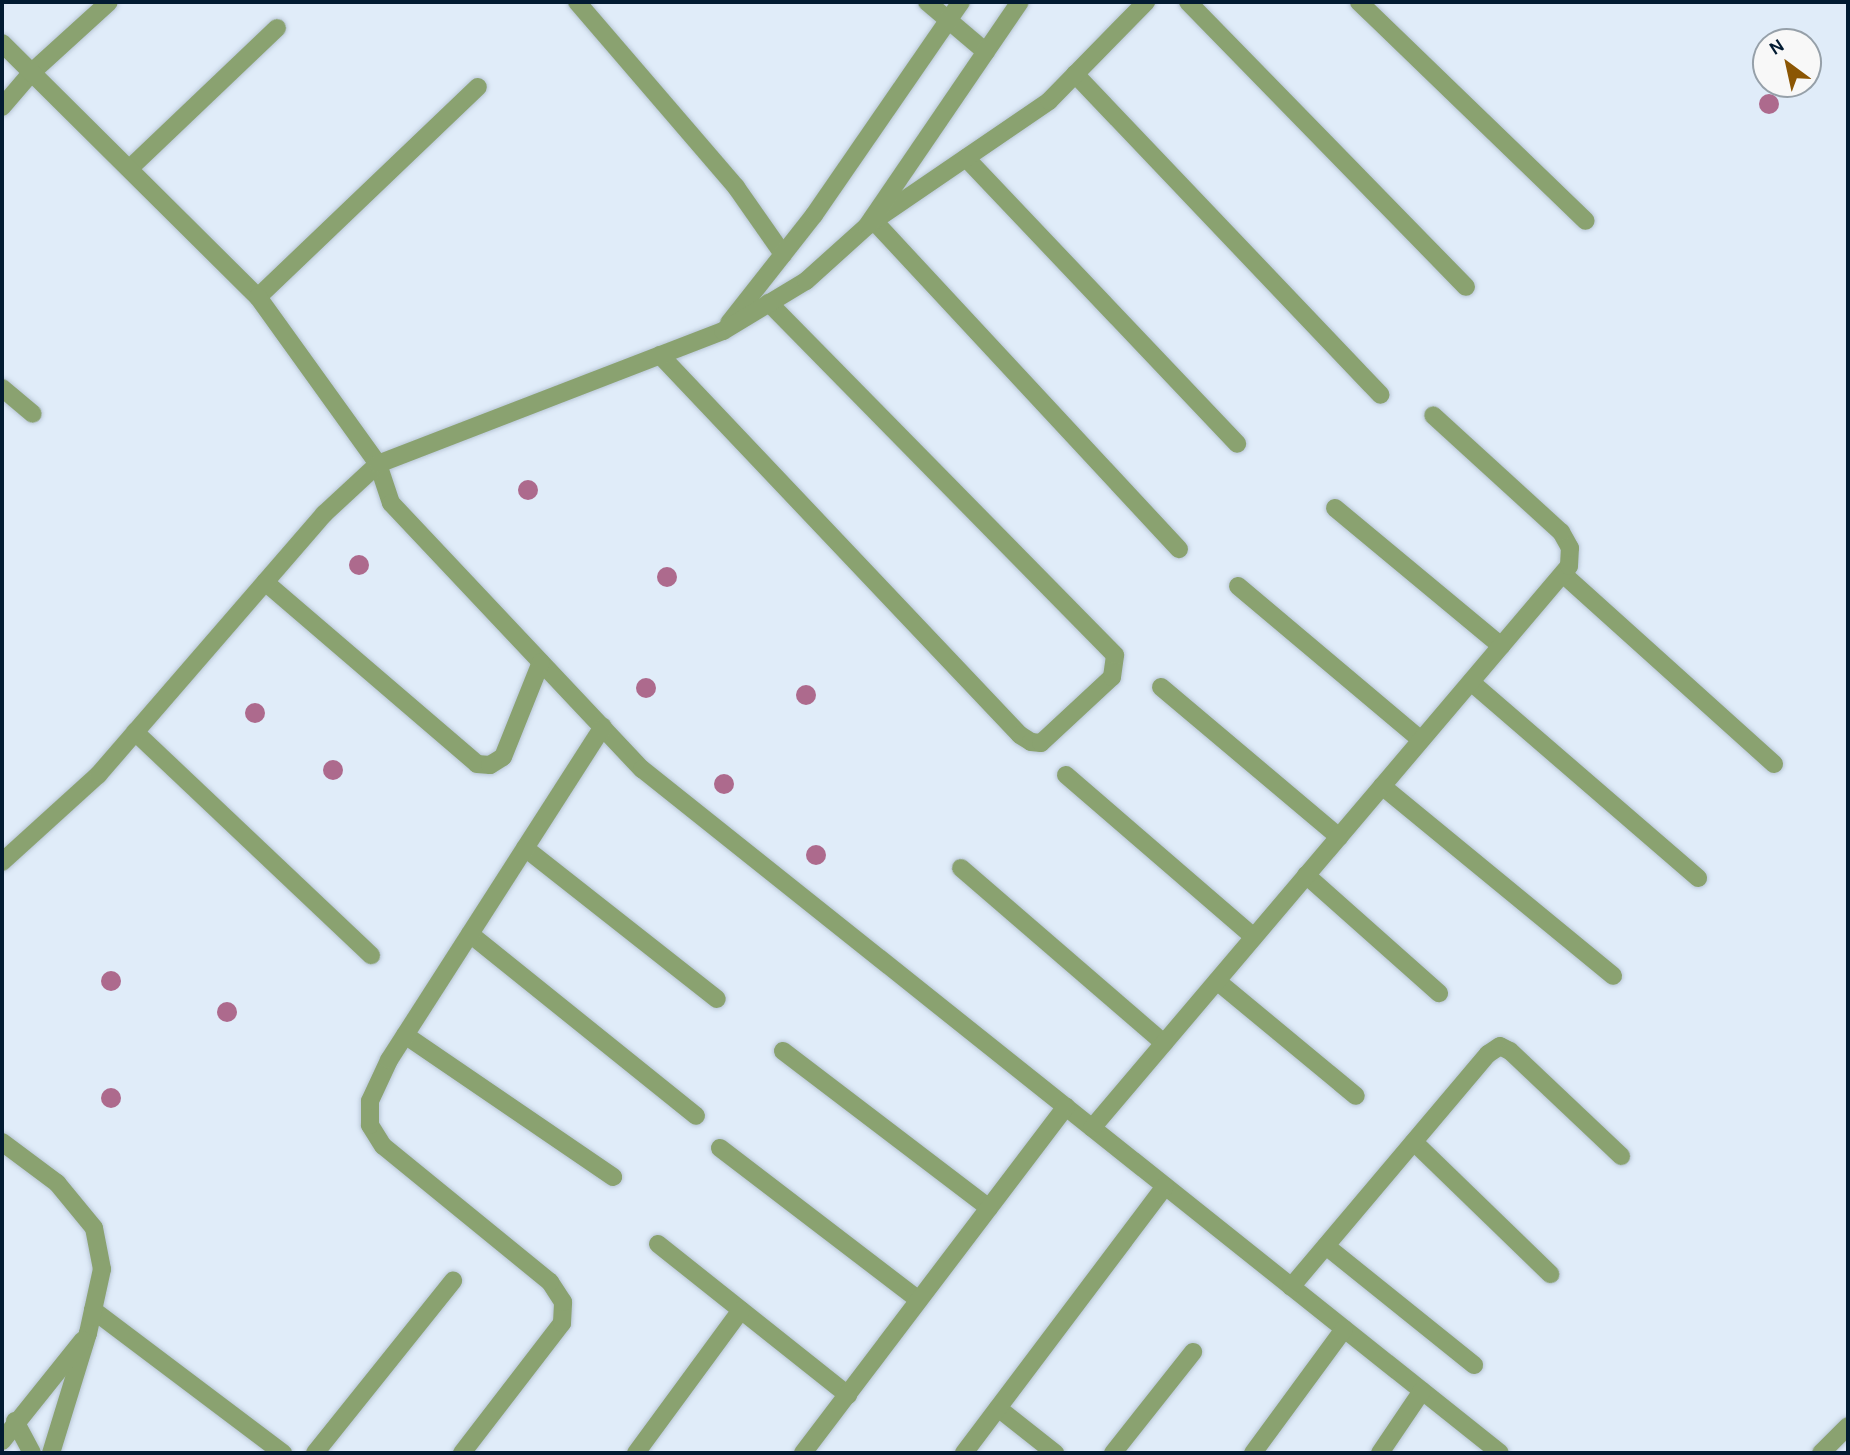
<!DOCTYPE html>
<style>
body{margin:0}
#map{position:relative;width:1850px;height:1455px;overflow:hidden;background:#e0ecf9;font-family:Karla,sans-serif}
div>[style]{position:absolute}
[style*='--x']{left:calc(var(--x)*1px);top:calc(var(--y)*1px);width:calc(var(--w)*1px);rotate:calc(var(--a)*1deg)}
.roads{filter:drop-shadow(0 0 2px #b8c6d5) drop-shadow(0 0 2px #b8c6d5)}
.minor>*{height:18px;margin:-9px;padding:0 9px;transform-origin:9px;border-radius:9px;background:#8aa270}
.tertiary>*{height:18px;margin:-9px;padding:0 9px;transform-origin:9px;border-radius:9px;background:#8aa270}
.trees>*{width:20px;height:20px;margin:-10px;border-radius:50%;background:#ad6a8d}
span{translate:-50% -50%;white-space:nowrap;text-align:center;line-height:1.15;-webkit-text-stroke:7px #f8f8f8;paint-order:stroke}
.frame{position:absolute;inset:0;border:4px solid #021b32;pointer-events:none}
.north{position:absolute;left:1752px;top:28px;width:70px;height:70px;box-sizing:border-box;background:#f8f8f8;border:2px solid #96a0a9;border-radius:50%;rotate:327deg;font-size:19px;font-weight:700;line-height:28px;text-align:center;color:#021b32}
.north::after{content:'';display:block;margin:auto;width:24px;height:32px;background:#8b5604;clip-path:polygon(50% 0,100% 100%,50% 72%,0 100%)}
</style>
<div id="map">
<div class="roads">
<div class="minor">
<i style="--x:577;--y:2;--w:244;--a:49.3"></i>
<i style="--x:736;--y:187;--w:82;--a:55"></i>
<i style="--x:927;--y:2;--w:77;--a:40.3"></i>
<i style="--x:1188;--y:2;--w:398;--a:45.7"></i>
<i style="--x:1359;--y:2;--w:315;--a:44"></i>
<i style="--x:1075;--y:74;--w:443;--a:46.4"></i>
<i style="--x:2;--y:107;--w:45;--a:-49.5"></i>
<i style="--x:31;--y:73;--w:105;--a:-42.3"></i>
<i style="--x:966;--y:158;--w:394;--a:46.5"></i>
<i style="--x:130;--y:168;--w:203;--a:-43.6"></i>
<i style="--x:874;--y:221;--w:448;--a:47.1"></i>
<i style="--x:869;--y:224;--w:218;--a:-34.3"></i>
<i style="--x:1049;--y:101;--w:139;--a:-45.6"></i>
<i style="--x:258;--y:297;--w:304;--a:-43.7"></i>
<i style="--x:660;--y:355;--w:523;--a:46.55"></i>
<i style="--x:1020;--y:735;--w:13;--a:32"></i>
<i style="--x:1031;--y:742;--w:10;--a:6"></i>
<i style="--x:1041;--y:743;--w:97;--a:-42.9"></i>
<i style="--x:1112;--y:677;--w:22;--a:-82"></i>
<i style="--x:1115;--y:655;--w:494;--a:-134.5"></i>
<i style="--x:2;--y:388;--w:40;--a:40"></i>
<i style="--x:378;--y:464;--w:41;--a:71.6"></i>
<i style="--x:391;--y:503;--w:366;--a:46.7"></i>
<i style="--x:642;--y:769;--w:1097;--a:38.56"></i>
<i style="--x:1335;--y:508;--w:216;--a:39.7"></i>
<i style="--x:1563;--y:574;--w:284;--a:42"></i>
<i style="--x:265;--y:582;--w:279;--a:40.6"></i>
<i style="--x:477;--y:764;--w:13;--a:4"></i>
<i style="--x:490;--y:765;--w:15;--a:-32"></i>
<i style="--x:503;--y:757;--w:102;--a:-68.2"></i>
<i style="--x:1238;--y:586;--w:239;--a:40.1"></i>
<i style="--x:1471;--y:682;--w:300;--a:40.8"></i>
<i style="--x:1161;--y:687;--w:233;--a:40.1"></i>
<i style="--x:135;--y:732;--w:325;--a:43.4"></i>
<i style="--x:1066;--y:775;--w:248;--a:40.8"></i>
<i style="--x:1382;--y:786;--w:299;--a:39.4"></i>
<i style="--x:525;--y:848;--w:244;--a:38.2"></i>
<i style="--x:961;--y:868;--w:268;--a:40.8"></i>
<i style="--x:1306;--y:875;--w:178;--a:41.6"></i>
<i style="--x:470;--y:934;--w:290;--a:38.8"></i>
<i style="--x:1217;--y:981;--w:180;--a:39.6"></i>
<i style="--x:405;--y:1035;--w:252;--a:34.3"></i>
<i style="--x:783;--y:1051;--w:259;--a:37.3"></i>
<i style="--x:1092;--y:1128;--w:737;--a:-49.68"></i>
<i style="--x:1569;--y:566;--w:18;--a:-87"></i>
<i style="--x:1570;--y:548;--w:18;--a:-119"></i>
<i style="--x:1561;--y:532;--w:173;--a:-137.6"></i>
<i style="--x:1414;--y:1142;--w:190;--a:44.1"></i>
<i style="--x:720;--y:1148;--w:250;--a:37.4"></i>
<i style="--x:658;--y:1244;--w:243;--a:38.5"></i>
<i style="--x:1326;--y:1246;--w:190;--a:38.8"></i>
<i style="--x:1291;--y:1287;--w:305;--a:-49.8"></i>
<i style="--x:1488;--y:1054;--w:14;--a:-34"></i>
<i style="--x:1500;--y:1046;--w:11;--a:27"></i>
<i style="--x:1510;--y:1051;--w:153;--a:43.4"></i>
<i style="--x:93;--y:1310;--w:238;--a:37"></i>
<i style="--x:998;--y:1408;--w:73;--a:38.3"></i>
<i style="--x:315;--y:1453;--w:221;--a:-51.3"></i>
<i style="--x:462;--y:1453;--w:164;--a:-52.4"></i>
<i style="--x:562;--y:1323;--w:21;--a:-87"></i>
<i style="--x:563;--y:1302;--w:24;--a:-123"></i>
<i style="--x:550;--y:1282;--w:215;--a:-140.8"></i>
<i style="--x:383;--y:1146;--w:25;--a:-122"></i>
<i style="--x:370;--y:1125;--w:24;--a:-90"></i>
<i style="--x:370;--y:1101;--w:45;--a:-65.1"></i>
<i style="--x:389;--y:1060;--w:396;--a:-57.3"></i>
<i style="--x:636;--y:1453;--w:177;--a:-53.7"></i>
<i style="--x:803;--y:1453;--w:435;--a:-52.8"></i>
<i style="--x:964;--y:1453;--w:334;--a:-53"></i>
<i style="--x:1113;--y:1453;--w:129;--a:-51.6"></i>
<i style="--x:1253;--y:1453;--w:154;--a:-53.7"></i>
<i style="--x:1380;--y:1453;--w:75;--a:-55.9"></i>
<i style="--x:1821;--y:1453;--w:38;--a:-45"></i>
</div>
<div class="tertiary">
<i style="--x:2;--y:43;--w:361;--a:44.8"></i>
<i style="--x:258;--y:297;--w:206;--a:54.3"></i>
<i style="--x:729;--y:323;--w:137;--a:-51.8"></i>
<i style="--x:814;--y:215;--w:259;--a:-55.4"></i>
<i style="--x:2;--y:862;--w:130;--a:-42.2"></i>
<i style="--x:98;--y:775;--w:345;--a:-49.1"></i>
<i style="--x:324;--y:514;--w:74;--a:-42.8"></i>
<i style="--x:378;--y:464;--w:370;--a:-21.1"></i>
<i style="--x:723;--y:331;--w:97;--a:-31.1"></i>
<i style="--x:806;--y:281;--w:82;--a:-42"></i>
<i style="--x:867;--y:226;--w:271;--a:-55.7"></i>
<i style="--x:2;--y:1142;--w:69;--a:36.7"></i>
<i style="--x:57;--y:1183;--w:58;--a:50.6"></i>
<i style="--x:94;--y:1228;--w:42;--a:79"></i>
<i style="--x:102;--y:1269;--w:66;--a:102.3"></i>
<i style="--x:88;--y:1333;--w:126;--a:107.1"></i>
<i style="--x:15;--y:1421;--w:36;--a:62"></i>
<i style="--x:2;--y:1441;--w:129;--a:-51.3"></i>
</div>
</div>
<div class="trees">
<i style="left:1769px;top:104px"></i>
<i style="left:528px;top:490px"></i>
<i style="left:359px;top:565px"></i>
<i style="left:667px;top:577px"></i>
<i style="left:646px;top:688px"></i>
<i style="left:806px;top:695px"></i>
<i style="left:255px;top:713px"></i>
<i style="left:333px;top:770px"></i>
<i style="left:724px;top:784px"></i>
<i style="left:816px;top:855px"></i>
<i style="left:111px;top:981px"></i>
<i style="left:227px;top:1012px"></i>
<i style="left:111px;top:1098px"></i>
</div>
<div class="frame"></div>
<div class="north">N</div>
</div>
